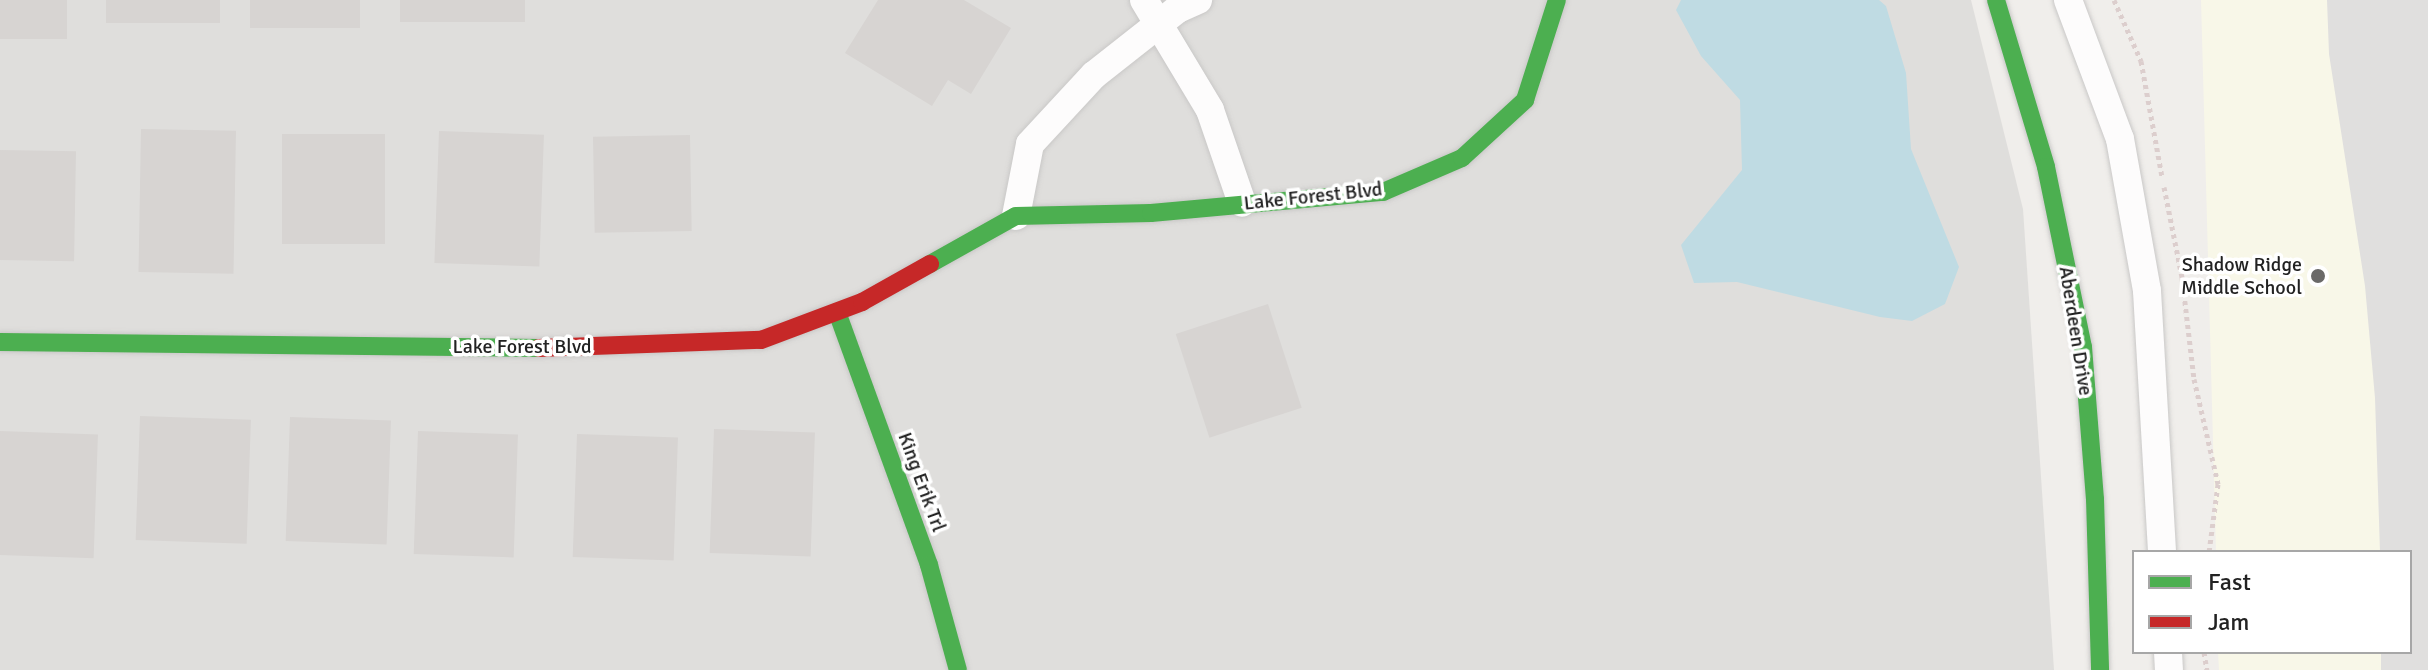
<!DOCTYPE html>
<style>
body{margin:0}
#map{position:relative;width:2428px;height:670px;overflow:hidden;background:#f0eeeb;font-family:Signika,sans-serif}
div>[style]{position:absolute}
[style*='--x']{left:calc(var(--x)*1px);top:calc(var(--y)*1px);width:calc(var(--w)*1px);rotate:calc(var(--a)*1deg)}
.residential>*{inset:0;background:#dfdedc}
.education>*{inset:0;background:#f8f7e8}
.parking>*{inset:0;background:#e0dfde}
.water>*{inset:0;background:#bfdbe3}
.building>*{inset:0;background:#d7d4d2;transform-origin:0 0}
.path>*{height:5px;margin-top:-2.5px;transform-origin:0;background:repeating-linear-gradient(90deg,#dccecd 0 4px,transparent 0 8px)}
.roads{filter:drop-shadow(0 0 2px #c9c8c7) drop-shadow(0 0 2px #c9c8c7)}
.street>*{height:28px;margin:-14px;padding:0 14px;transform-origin:14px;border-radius:14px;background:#fdfcfc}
.fast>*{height:18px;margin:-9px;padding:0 9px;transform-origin:9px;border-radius:9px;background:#4caf50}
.jam>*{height:18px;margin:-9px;padding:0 9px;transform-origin:9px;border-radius:9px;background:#c62828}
.dots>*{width:22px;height:22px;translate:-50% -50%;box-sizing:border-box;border:4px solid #fff;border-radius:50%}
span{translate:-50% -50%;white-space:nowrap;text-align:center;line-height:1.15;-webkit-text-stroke:7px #fff;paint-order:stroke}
.street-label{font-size:20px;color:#222}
.poi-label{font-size:20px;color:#222}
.right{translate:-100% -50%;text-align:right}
.legend{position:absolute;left:2132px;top:550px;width:280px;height:104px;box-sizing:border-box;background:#fff;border:2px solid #a7a7a7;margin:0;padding:10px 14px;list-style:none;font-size:24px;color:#222}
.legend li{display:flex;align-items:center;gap:16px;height:40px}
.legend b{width:40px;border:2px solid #a7a7a7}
</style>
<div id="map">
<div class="residential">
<i style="clip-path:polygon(0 0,1971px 0,2023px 209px,2054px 670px,0 670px)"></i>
</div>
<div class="education">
<i style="clip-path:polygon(2201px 0,2428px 0,2428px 670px,2219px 670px,2218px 652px,2410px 652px,2410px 552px,2216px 552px)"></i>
</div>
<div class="parking">
<i style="clip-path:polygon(2327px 0,2428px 0,2428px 670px,2381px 670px,2381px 652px,2410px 652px,2410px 552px,2380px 552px,2375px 398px,2365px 286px,2329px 54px)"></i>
</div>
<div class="water">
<i style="clip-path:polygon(1681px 0,1879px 0,1886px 6px,1906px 73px,1911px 149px,1959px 267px,1945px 304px,1912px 321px,1880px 317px,1737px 282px,1694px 283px,1681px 245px,1742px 170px,1740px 100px,1701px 56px,1676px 10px)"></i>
</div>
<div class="building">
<i style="left:0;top:0;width:67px;height:39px"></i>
<i style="left:106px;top:0;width:114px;height:23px"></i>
<i style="left:250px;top:0;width:110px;height:28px"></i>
<i style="left:400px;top:0;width:125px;height:22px"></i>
<i style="clip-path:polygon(878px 0,964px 0,1011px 28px,971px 94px,948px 80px,932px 106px,845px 53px)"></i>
<i style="left:141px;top:129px;width:95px;height:143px;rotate:1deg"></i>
<i style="left:439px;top:131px;width:105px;height:132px;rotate:2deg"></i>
<i style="left:282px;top:134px;width:103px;height:110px"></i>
<i style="left:690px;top:135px;width:96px;height:97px;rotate:89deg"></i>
<i style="left:0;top:150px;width:76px;height:110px;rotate:1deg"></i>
<i style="left:1268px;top:304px;width:109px;height:97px;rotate:72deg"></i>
<i style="left:140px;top:416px;width:111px;height:124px;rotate:2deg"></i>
<i style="left:290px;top:417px;width:101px;height:124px;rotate:2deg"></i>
<i style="left:714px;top:429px;width:101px;height:124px;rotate:2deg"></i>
<i style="left:0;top:431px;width:98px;height:124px;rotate:2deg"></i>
<i style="left:418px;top:431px;width:100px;height:123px;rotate:2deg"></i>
<i style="left:577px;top:434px;width:101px;height:123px;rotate:2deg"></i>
</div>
<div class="path">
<i style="--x:2114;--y:0;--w:67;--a:66.1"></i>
<i style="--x:2141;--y:61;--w:118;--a:79.7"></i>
<i style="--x:2164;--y:187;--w:92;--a:78.7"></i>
<i style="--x:2182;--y:277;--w:103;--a:83.3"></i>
<i style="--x:2194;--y:379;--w:108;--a:77.1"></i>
<i style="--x:2218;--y:484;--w:69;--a:97.5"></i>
<i style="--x:2204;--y:652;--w:18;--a:81"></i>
</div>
<div class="roads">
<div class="street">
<i style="--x:1144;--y:0;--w:128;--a:59"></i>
<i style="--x:1210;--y:110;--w:98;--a:71"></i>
<i style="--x:2068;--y:0;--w:148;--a:69.5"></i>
<i style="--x:2120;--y:139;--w:154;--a:79.9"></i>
<i style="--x:2147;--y:291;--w:261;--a:86.7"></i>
<i style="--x:1016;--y:216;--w:73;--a:-79"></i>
<i style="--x:1030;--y:144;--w:94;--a:-47.2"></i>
<i style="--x:1094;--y:75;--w:107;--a:-38.2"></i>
<i style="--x:1178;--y:9;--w:22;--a:-24"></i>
<i style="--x:2168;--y:652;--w:18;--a:87"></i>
</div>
<div class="fast">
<i style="--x:1996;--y:0;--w:174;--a:73.3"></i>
<i style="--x:2046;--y:167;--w:184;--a:78.4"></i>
<i style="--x:2083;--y:347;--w:152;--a:85.5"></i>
<i style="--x:2095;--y:499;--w:171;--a:88.3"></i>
<i style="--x:930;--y:264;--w:98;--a:-29.2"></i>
<i style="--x:1016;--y:216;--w:135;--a:-1.3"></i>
<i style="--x:1151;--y:213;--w:233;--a:-5.2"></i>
<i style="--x:1383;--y:192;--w:86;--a:-23.3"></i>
<i style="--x:1462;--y:158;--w:86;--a:-42.6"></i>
<i style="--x:1525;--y:100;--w:105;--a:-72.3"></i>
<i style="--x:837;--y:312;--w:269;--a:70"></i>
<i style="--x:929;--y:565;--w:109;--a:74.6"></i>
<i style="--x:0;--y:342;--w:539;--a:0.64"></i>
</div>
<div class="jam">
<i style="--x:539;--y:348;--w:222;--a:-2.1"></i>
<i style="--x:761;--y:340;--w:108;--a:-20.6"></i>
<i style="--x:862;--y:302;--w:78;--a:-29.2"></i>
</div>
</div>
<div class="dots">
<i style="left:2318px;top:276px;background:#6a6968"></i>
</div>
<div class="street-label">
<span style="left:1313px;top:196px;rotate:-6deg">Lake Forest Blvd</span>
<span style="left:2076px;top:331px;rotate:81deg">Aberdeen Drive</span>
<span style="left:522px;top:346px">Lake Forest Blvd</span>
<span style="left:922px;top:482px;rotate:70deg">King Erik Trl</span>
</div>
<div class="poi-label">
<span class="right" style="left:2302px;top:276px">Shadow Ridge<br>Middle School</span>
</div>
<ul class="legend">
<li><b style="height:10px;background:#4caf50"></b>Fast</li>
<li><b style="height:10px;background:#c62828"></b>Jam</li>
</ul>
</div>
